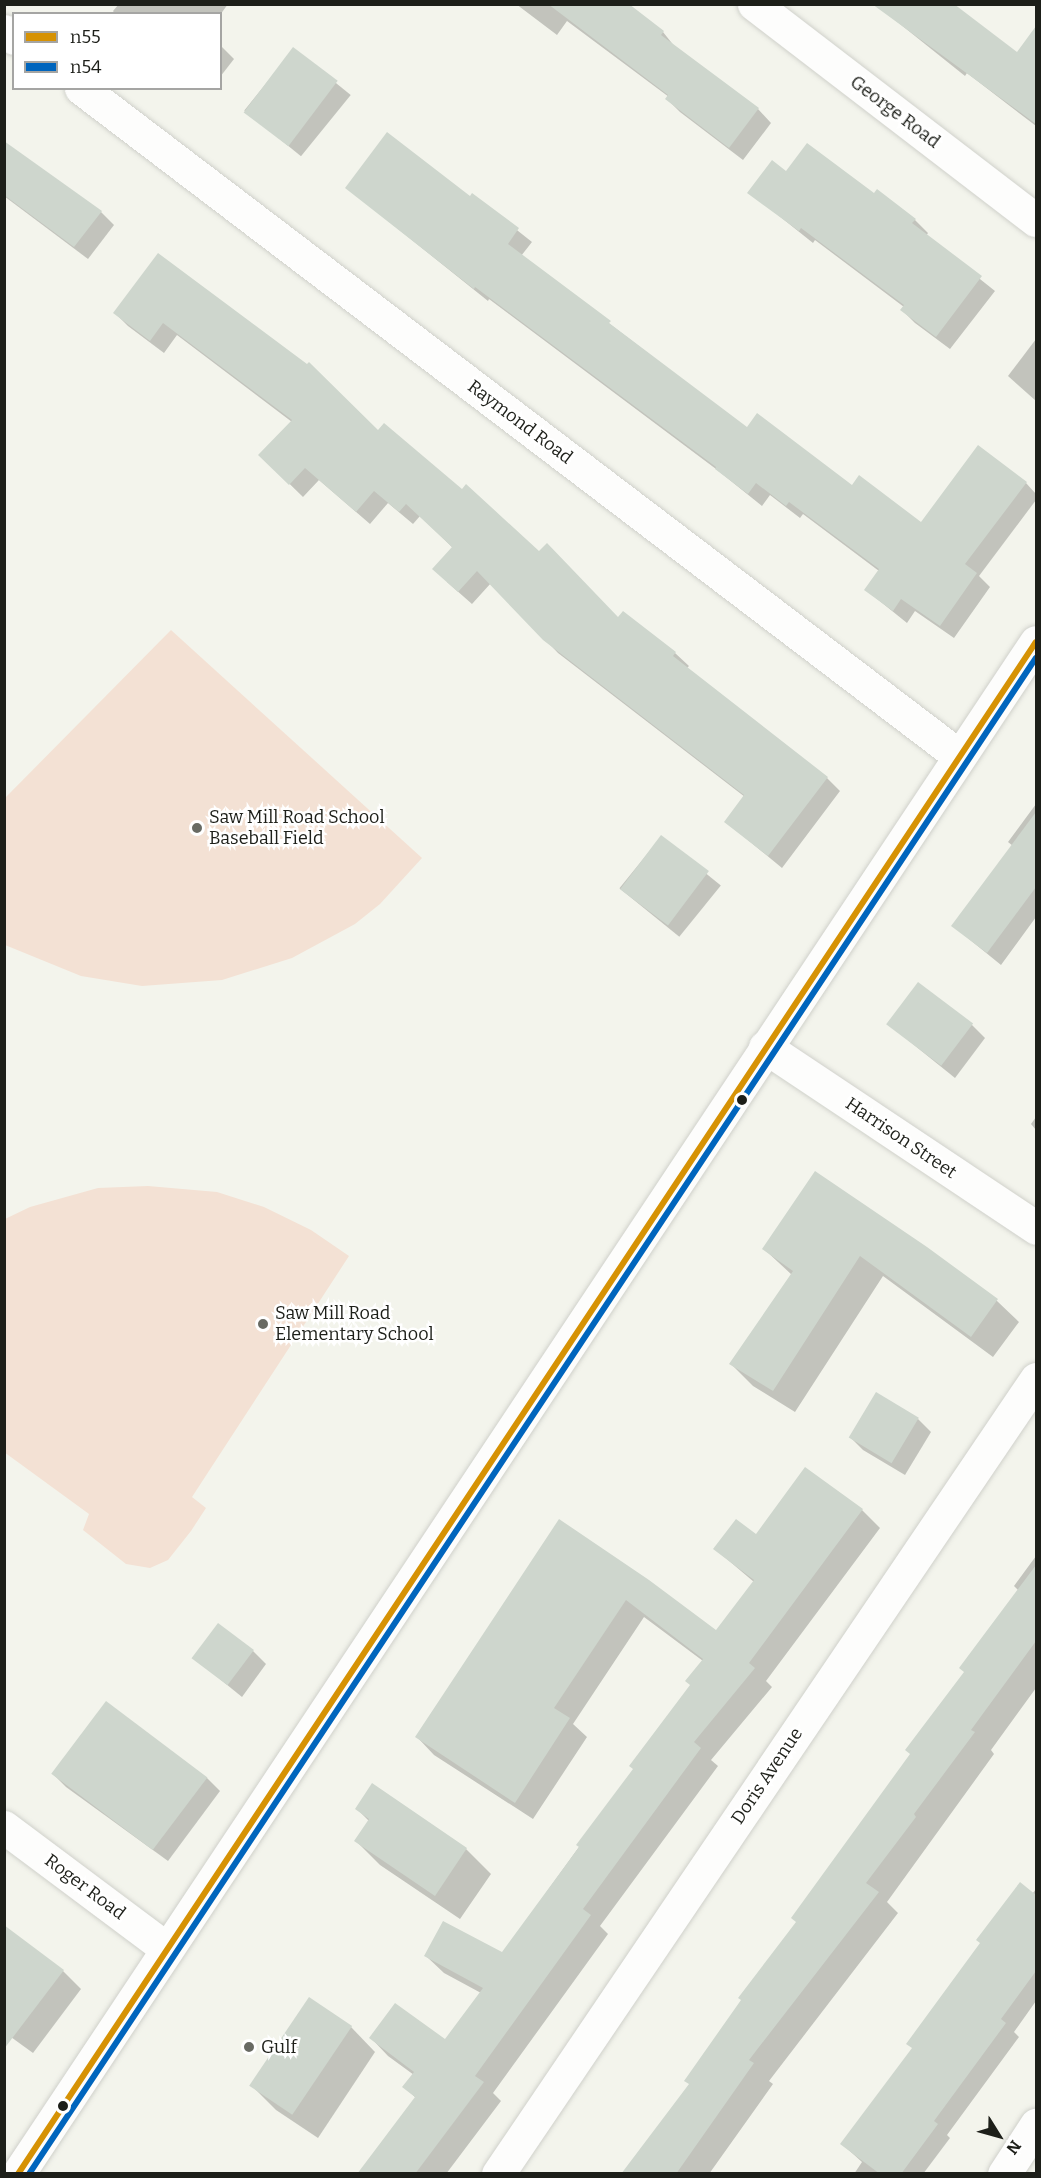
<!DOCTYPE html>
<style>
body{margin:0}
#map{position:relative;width:1041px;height:2178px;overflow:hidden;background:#f3f4ec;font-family:Bitter,serif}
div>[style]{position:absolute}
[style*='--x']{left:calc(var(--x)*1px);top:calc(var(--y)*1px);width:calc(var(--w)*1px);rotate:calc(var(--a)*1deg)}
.green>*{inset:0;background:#f3e1d4}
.shadow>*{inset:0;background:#0003;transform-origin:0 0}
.building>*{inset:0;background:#ced6cd;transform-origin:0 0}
.roads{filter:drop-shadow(0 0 2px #d0d1cb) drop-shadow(0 0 2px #d0d1cb)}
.minor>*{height:33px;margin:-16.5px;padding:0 16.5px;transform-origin:16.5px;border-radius:16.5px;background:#fdfdfc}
.primary>*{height:33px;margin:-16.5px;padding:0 16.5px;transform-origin:16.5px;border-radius:16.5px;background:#fdfdfc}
.bus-1>*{height:6px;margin:-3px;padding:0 3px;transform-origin:3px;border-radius:3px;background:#d69204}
.bus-2>*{height:6px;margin:-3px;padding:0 3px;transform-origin:3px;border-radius:3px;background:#0065bd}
.dots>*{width:16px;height:16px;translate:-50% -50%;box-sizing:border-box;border:3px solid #fff;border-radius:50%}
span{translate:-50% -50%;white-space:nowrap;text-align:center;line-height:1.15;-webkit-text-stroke:5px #fff;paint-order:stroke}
.street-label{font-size:18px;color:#1d1f19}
.poi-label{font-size:18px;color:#1d1f19}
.left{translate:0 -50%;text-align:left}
.frame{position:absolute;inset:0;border:6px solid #1d1f19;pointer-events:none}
.legend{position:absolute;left:12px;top:12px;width:210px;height:78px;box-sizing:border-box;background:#fff;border:2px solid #a5a5a3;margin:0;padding:8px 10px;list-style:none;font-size:18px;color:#1d1f19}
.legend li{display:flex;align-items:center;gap:12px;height:30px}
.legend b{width:30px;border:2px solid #a5a5a3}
.north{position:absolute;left:969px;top:2106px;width:60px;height:60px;-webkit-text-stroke:4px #fff;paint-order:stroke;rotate:127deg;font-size:16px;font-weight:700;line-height:24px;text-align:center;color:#1d1f19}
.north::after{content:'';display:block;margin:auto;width:21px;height:27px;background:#1d1f19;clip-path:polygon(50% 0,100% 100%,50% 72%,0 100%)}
</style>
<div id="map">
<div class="green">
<i style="clip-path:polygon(171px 630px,422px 858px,380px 904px,355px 924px,292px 958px,222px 980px,142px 986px,81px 976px,5px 945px,5px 798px)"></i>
<i style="clip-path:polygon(148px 1186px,217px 1192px,264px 1207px,311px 1230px,349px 1256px,192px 1497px,206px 1508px,191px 1531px,168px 1560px,150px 1568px,126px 1564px,83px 1530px,89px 1514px,4px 1452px,5px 1219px,30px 1207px,98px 1188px)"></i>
</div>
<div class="shadow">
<i style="clip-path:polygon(119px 4px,228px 4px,220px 15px,115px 14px,113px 11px)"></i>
<i style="clip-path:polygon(516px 4px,626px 4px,663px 32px,675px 47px,758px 109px,771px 123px,743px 160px,680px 112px,667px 99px,669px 97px,567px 21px,557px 35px)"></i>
<i style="clip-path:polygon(890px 16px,1017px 54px,1026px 43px,1036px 51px,1036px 126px,967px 73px,965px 76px)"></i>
<i style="clip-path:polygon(220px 45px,234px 59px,220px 77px)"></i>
<i style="left:294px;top:49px;width:73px;height:79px;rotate:39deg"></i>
<i style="clip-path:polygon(4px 142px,101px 212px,114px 225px,88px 259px,4px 196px)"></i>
<i style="clip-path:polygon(347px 188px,470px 198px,473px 195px,532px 242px,521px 256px,747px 429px,921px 524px,978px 447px,1026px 483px,1036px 494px,1036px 500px,979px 576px,990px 587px,954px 638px,915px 611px,907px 623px,866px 590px,879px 571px,803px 514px,800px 518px,770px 495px,762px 506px,716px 469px,489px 299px,488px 301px)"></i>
<i style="clip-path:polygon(749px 192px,874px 196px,915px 220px,928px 233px,926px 236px,995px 291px,950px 349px,915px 323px,902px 310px,904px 307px,815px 240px,813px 243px)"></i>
<i style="clip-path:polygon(158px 255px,378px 432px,539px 553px,619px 619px,675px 653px,689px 666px,687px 668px,827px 778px,840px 791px,782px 868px,726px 822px,745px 797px,558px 653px,491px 583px,472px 604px,447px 582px,453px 548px,420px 516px,413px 524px,388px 503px,370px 524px,319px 480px,303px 497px,260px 455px,292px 422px,177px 335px,164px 353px,128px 326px,115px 313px)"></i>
<i style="clip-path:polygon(1036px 339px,1036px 401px,1008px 376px)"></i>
<i style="clip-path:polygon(1036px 804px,1036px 917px,1001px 965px,953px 926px,1013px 846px,1008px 842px)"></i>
<i style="left:661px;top:837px;width:77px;height:66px;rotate:39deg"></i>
<i style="clip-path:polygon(888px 1024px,972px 1025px,985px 1038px,955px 1078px)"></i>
<i style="clip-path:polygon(1036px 1117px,1036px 1130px,1031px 1124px)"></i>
<i style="clip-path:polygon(926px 1248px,997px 1301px,1019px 1322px,993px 1357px,883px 1276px,795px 1412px,753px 1386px,731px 1364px,792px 1275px,764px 1249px)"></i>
<i style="clip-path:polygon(918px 1419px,931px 1432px,905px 1475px,863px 1450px,850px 1437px)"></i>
<i style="clip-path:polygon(806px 1469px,862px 1510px,880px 1528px,766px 1681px,772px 1687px,711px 1760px,718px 1766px,600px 1926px,608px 1934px,493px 2093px,501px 2101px,446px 2174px,359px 2174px,416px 2098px,404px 2087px,414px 2075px,388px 2056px,371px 2038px,445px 2041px,481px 1993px,444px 1973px,426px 1956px,502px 1954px,635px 1769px,692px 1686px,703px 1661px,644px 1617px,573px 1724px,587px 1737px,533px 1819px,434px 1755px,417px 1737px,559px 1521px,716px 1632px,754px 1582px,715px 1549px,757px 1536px)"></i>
<i style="clip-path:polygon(1036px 1556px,1036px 1688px,991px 1750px,994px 1754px,887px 1902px,898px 1913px,769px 2081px,773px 2084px,709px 2174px,629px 2174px,912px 1754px,1019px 1591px,1014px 1586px)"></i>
<i style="clip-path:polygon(253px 1651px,266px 1664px,242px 1697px,194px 1658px)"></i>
<i style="clip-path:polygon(106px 1703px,207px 1778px,220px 1791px,168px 1861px,66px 1787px,53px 1774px)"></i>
<i style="clip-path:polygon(357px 1809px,466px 1849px,491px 1874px,460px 1919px,380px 1865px,356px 1841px,369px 1821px)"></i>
<i style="clip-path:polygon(1036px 1889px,1036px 2001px,1014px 2032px,1019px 2037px,947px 2135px,950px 2138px,923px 2174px,854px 2174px,862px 2162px,842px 2144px)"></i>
<i style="clip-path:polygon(4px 1926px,63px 1971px,81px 1989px,33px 2053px,4px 2032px)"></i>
<i style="clip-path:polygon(351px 2027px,375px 2052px,318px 2138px,276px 2110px,252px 2086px)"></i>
</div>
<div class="building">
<i style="clip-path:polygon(548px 4px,629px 4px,664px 31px,661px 35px,759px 108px,729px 148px,665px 99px,668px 95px)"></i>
<i style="clip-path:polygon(872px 4px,954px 4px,1017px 52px,1036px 26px,1036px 124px)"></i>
<i style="left:293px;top:47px;width:56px;height:82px;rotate:37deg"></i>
<i style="clip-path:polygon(387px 132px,470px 196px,472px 193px,519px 228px,508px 244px,611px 321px,609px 323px,747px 427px,757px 413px,852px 485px,859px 475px,921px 522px,978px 445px,1027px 482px,965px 564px,977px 573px,940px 626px,901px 599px,893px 611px,864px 590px,879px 569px,789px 502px,786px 506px,756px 483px,748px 494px,715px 469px,716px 467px,475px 287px,474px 289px,345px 188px)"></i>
<i style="clip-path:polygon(4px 141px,102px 211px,74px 247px,4px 195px)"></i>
<i style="clip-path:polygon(807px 143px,874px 193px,877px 189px,916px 219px,912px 223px,982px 276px,936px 337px,900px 310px,904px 305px,801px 228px,799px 231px,747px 193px,772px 160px,786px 171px)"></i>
<i style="clip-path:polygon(158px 253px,307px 364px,309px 362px,378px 430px,384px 423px,462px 489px,466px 484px,539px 551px,547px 543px,618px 617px,623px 611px,676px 652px,673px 656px,828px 777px,768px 856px,724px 822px,744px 795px,543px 640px,477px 571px,458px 592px,432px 569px,452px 547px,406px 504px,399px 512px,374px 491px,356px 512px,305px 468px,289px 485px,258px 455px,292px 420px,163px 323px,150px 341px,113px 313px)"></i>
<i style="clip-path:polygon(1036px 812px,1036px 887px,987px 953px,951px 926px)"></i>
<i style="left:661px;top:835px;width:60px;height:68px;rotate:37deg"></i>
<i style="left:918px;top:982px;width:69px;height:53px;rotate:37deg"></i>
<i style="clip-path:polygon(815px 1171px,927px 1247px,998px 1299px,971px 1337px,860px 1256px,773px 1391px,729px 1364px,793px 1271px,762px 1249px)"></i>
<i style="left:876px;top:1392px;width:50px;height:53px;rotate:31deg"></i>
<i style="clip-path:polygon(805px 1467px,863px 1509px,749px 1663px,755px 1668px,694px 1742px,701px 1748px,583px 1909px,591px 1915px,475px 2076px,484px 2082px,415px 2174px,357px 2174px,415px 2097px,402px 2087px,414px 2072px,369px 2038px,395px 2003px,445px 2039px,483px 1988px,424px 1956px,443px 1921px,502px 1952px,579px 1847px,576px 1845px,633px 1769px,629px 1766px,690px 1685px,685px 1681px,703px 1659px,626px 1600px,554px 1708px,570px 1718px,515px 1803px,415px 1737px,559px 1519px,649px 1580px,716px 1630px,754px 1580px,713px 1549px,736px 1519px,756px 1534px)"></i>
<i style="clip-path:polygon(1036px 1565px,1036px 1641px,971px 1730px,975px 1732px,914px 1814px,916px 1817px,866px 1883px,879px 1892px,749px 2060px,754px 2063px,676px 2174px,621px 2174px,689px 2084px,684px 2081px,741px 2000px,738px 1998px,796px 1922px,791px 1918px,910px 1754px,905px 1750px,964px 1672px,959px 1668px)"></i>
<i style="left:218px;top:1623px;width:45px;height:44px;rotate:37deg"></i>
<i style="left:106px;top:1701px;width:127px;height:91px;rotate:37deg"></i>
<i style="clip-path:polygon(372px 1783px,467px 1848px,435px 1896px,354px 1841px,369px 1819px,355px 1809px)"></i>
<i style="clip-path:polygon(1020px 1882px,1036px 1895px,1036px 1971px,1001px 2019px,1006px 2023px,934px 2121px,938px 2124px,901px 2174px,880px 2174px,840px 2144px,912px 2048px,906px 2044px,980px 1943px,976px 1940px)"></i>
<i style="clip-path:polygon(4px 1925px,64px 1970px,4px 2049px)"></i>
<i style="left:309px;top:1997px;width:52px;height:107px;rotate:34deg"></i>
</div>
<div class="roads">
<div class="minor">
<i style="--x:754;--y:4;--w:355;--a:37.5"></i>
<i style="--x:4;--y:31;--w:12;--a:35"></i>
<i style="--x:81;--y:88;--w:1103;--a:37.26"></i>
<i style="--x:765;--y:1047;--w:326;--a:33.7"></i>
<i style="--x:4;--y:1827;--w:202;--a:36.8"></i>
<i style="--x:498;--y:2174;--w:960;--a:-55.91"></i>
<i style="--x:1004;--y:2174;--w:59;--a:-56.9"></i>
</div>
<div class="primary">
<i style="--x:18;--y:2174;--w:1839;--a:-56.4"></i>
</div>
</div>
<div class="bus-1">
<i style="--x:18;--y:2174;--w:1839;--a:-56.4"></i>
</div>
<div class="bus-2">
<i style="--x:29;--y:2174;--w:1820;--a:-56.41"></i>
</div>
<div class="dots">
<i style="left:197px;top:828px;background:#686a63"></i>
<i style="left:742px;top:1100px;background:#1d1f19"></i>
<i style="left:263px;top:1324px;background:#686a63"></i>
<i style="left:249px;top:2047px;background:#686a63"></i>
<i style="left:63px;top:2106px;background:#1d1f19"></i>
</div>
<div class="street-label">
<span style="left:895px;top:112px;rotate:37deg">George Road</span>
<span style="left:520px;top:422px;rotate:37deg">Raymond Road</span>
<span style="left:901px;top:1138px;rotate:34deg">Harrison Street</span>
<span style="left:767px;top:1776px;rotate:-56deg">Doris Avenue</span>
<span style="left:85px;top:1887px;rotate:37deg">Roger Road</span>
</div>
<div class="poi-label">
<span class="left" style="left:209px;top:828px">Saw Mill Road School<br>Baseball Field</span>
<span class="left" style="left:275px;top:1324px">Saw Mill Road<br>Elementary School</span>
<span class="left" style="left:261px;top:2047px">Gulf</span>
</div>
<div class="frame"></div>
<ul class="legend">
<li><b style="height:8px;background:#d69204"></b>n55</li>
<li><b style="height:8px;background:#0065bd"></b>n54</li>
</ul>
<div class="north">N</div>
</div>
